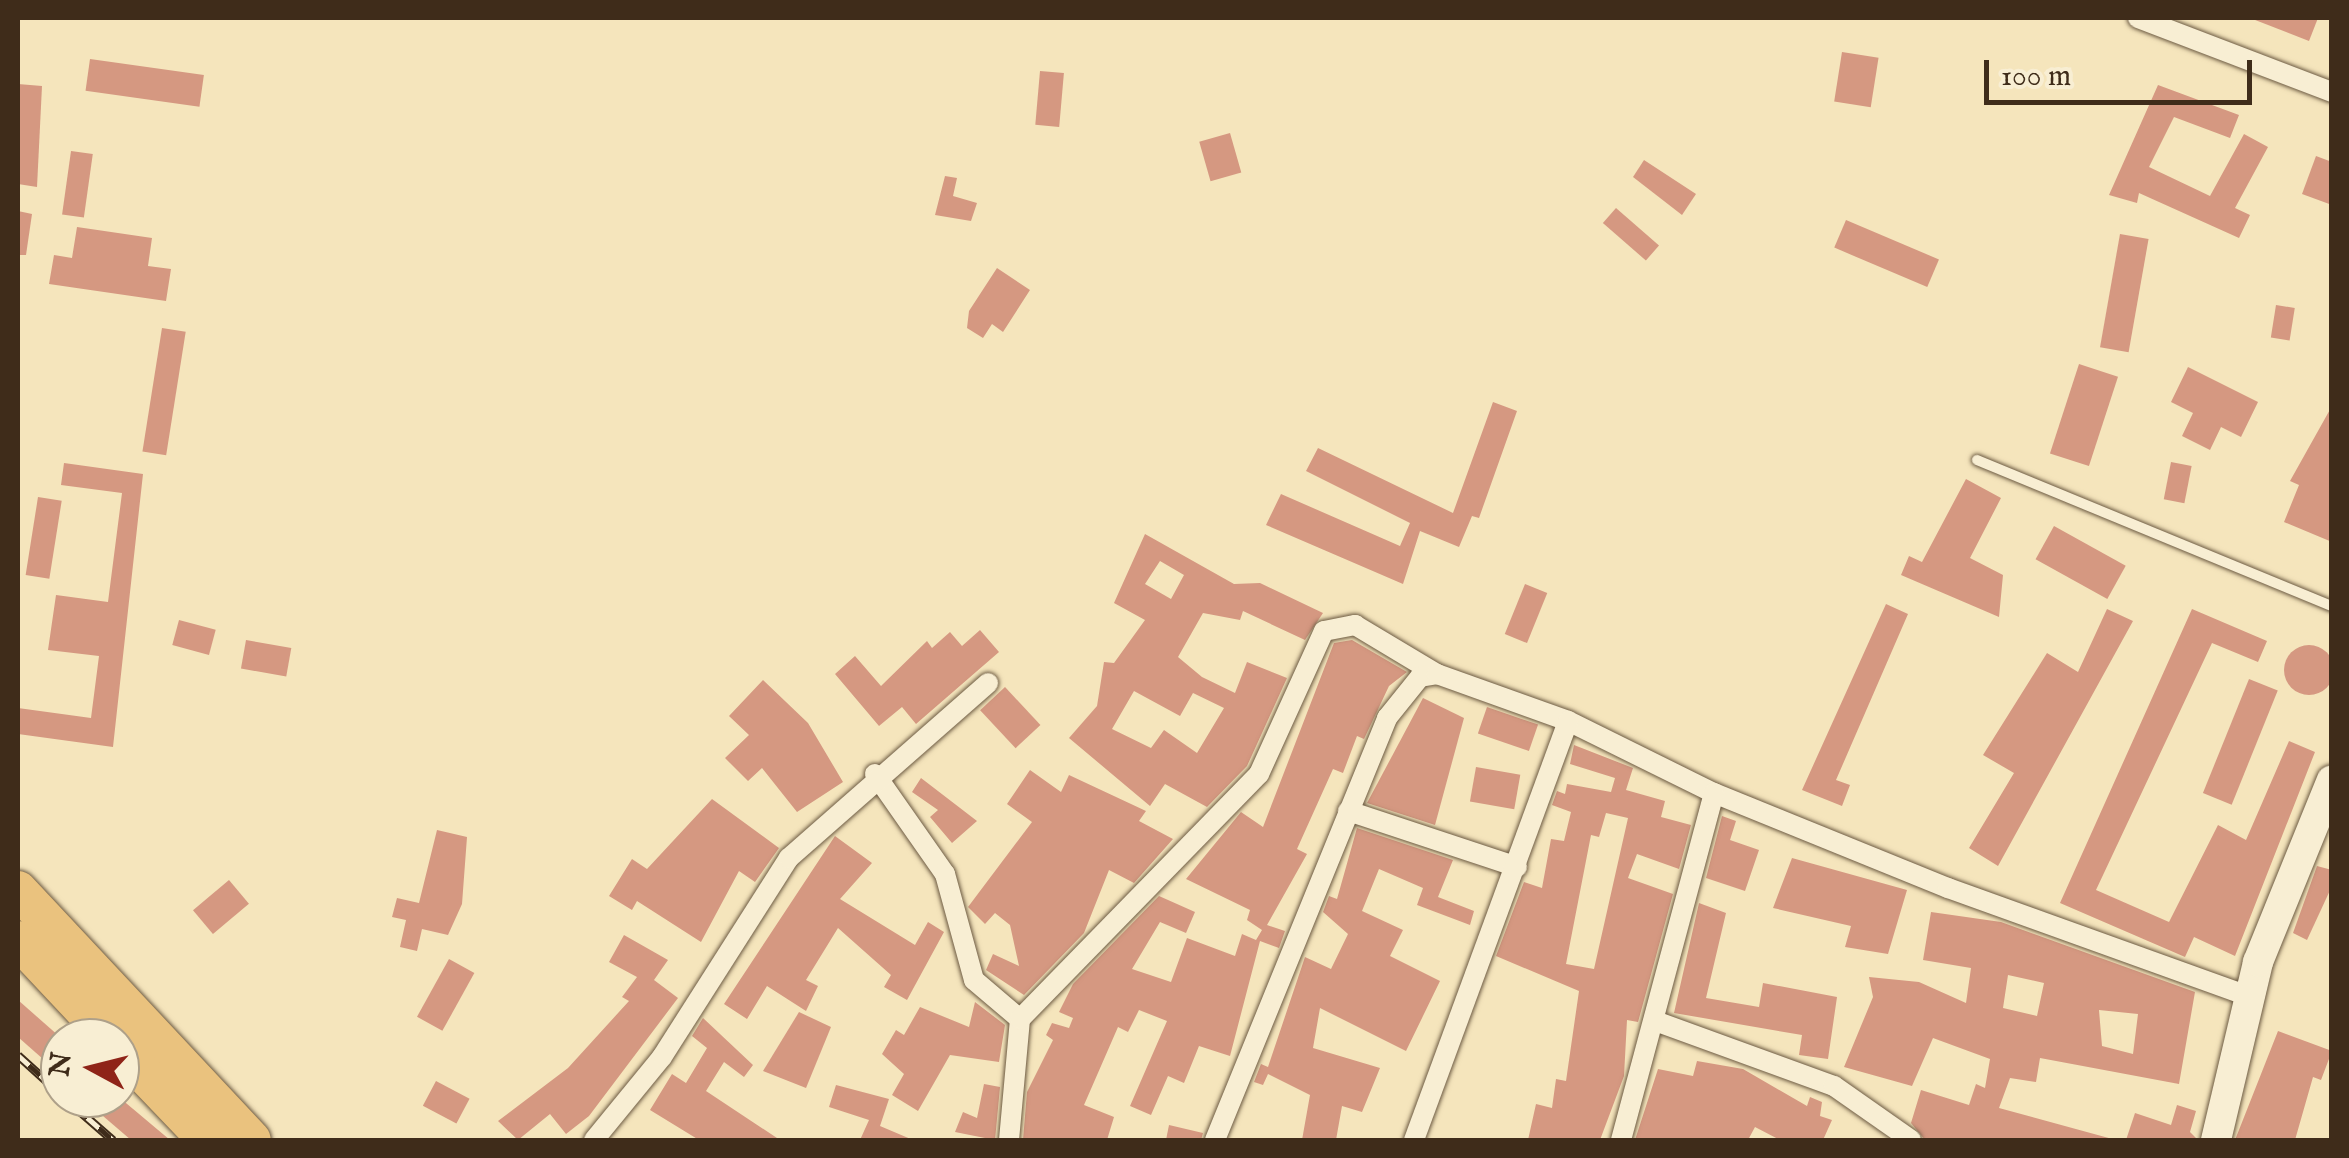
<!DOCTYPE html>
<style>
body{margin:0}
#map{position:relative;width:2349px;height:1158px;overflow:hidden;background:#f5e5bc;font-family:"IM FELL English",serif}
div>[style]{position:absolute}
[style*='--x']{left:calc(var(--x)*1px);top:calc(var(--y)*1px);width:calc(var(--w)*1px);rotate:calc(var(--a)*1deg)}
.building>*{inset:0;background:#d59881;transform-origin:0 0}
.round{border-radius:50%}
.roads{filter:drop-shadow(0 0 2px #6c5a42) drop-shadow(0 0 2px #6c5a42)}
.lane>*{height:10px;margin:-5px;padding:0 5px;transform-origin:5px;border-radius:5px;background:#f8eed3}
.street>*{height:20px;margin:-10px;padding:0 10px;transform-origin:10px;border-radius:10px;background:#f8eed3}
.secondary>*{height:30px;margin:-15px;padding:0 15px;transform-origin:15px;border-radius:15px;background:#f8eed3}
.highway>*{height:38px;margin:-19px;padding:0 19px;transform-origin:19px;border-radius:19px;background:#eac27e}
.rail>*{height:9px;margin-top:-4.5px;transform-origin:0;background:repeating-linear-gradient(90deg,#f8eed3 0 15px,#3f2c1a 0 30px);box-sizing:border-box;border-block:2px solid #3f2c1a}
span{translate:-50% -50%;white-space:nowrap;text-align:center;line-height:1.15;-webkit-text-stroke:8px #f8eed3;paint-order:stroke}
.frame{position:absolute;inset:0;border:20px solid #3f2c1a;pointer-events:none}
.north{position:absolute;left:40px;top:1018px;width:100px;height:100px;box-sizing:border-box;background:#f8eed3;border:2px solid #aea089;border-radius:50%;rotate:277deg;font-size:28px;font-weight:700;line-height:40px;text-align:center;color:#3f2c1a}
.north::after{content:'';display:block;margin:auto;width:35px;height:45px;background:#8f2418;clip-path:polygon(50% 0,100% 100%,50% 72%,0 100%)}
.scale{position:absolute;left:1984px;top:60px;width:268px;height:45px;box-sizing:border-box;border:5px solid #3f2c1a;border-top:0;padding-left:12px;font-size:30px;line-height:35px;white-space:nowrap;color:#3f2c1a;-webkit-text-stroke:8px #f8eed3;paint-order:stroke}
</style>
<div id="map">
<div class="building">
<i style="clip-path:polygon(2250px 18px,2318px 18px,2309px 41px)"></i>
<i style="left:1842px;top:52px;width:37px;height:50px;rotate:9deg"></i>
<i style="left:90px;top:59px;width:115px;height:32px;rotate:8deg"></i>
<i style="left:1040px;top:71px;width:24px;height:54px;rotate:5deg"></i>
<i style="clip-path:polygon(18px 84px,42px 86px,37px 187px,18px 184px)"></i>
<i style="clip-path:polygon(2158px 85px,2239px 115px,2230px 138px,2174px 117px,2149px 167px,2210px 196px,2244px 134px,2268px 147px,2235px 208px,2250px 215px,2239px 238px,2139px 193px,2137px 203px,2109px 195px)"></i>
<i style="left:1230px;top:133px;width:41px;height:32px;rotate:74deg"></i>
<i style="left:71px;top:151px;width:22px;height:64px;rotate:8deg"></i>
<i style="clip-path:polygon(2316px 156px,2332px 162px,2332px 205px,2302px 194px)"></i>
<i style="clip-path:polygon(1644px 160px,1696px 194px,1682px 215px,1633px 177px)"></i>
<i style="clip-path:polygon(945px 176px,957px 178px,953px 196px,977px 203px,971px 221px,935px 215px)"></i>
<i style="left:1616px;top:208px;width:57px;height:20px;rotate:41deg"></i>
<i style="clip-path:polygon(18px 211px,32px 214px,26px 255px,18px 255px)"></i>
<i style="left:1846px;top:220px;width:101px;height:30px;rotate:23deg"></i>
<i style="clip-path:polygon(77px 227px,152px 238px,148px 266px,171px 269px,166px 301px,49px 284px,54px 255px,72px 258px)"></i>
<i style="left:2120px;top:234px;width:29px;height:115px;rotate:10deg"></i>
<i style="clip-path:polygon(997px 268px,1030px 290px,1003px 332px,992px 324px,983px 338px,967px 328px,969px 311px)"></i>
<i style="left:2276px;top:305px;width:19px;height:33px;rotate:9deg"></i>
<i style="left:162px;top:328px;width:24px;height:125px;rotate:9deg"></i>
<i style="left:2079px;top:364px;width:41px;height:94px;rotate:18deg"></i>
<i style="clip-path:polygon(2188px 367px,2258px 402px,2241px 437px,2221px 427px,2210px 450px,2182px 436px,2193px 413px,2171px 402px)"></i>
<i style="clip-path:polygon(1493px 402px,1517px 411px,1479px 518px,1472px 516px,1459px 547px,1420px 531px,1403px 584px,1266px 525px,1281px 494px,1400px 546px,1410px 523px,1306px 471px,1318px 448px,1453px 513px)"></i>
<i style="clip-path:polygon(2332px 406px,2332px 542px,2284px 522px,2299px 485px,2290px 481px)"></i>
<i style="left:2171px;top:462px;width:21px;height:38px;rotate:11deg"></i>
<i style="clip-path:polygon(64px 463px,143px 474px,113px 747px,18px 734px,18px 708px,91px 718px,99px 656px,48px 650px,56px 595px,108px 602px,122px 493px,61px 485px)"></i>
<i style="clip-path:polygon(1966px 479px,2001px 498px,1970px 558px,2003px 575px,1999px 617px,1901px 575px,1909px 556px,1922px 562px)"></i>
<i style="left:38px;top:497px;width:24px;height:79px;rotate:9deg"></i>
<i style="left:2054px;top:526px;width:82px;height:38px;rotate:29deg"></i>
<i style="clip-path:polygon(evenodd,1145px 534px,1234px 584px,1260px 583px,1323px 613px,1305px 640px,1243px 611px,1240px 620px,1203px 613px,1178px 657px,1202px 677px,1235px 693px,1247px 662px,1287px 678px,1247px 766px,1207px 807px,1165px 784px,1150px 806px,1069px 738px,1097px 706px,1104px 662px,1114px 663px,1145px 620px,1114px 603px,1145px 534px,1160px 561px,1184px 575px,1171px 599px,1145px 584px,1160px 561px,1145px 534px,1134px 691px,1180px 716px,1193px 693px,1224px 708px,1197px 753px,1164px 730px,1151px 748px,1112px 729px,1134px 691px)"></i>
<i style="left:1525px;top:584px;width:24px;height:54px;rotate:22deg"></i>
<i style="clip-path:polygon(1886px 604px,1908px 614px,1836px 780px,1850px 785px,1842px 806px,1802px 790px)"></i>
<i style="clip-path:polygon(2107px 609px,2133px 621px,1998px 866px,1969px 848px,2014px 773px,1983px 755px,2047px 653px,2078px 672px)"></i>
<i style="clip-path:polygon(2192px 609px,2267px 641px,2258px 662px,2212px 643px,2096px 890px,2169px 922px,2218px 825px,2246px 840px,2289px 741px,2315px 752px,2235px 956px,2194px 937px,2185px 957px,2060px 903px)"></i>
<i style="left:179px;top:620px;width:38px;height:26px;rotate:15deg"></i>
<i style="clip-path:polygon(980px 630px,999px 652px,916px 724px,902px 707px,879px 726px,835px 674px,855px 656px,881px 686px,927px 641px,932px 648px,950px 632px,962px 646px)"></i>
<i style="left:246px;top:640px;width:46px;height:29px;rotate:10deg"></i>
<i style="clip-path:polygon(1352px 640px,1407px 672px,1389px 686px,1364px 739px,1357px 736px,1343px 773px,1333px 769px,1297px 849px,1307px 854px,1267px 925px,1285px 931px,1279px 948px,1260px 941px,1230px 1056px,1199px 1046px,1184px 1083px,1168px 1076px,1151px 1115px,1130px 1106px,1167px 1021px,1139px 1010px,1128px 1032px,1118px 1027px,1084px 1105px,1114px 1117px,1107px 1140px,1023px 1140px,1027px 1092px,1053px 1040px,1046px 1035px,1052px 1023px,1069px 1028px,1073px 1018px,1059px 1012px,1073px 984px,1159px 896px,1195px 912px,1186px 933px,1160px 922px,1132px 969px,1171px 982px,1187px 938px,1235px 956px,1242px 934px,1256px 940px,1262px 930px,1247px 920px,1250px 910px,1186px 879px,1241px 812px,1263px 827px,1334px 643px)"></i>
<i class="round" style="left:2284px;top:645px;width:50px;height:50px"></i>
<i style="left:2249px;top:679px;width:31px;height:123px;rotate:22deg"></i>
<i style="clip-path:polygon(763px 680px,808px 723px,843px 782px,797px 812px,762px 768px,748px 781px,725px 758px,749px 735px,729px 716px)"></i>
<i style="left:1005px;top:687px;width:52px;height:34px;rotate:47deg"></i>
<i style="clip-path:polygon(1423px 698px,1464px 718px,1435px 825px,1367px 803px)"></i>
<i style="left:1487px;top:707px;width:54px;height:28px;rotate:19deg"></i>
<i style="clip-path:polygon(evenodd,1574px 745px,1633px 768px,1626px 790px,1665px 801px,1661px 817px,1691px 825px,1679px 869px,1637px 854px,1628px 878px,1673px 894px,1638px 1022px,1627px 1020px,1624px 1076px,1600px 1140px,1528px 1140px,1536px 1104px,1552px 1108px,1556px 1079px,1566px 1081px,1579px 991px,1496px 956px,1524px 882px,1542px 888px,1551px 839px,1564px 841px,1571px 812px,1552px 805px,1557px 791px,1565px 794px,1567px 784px,1611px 792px,1615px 778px,1570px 764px,1574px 745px,1606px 813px,1628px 818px,1594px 969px,1566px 964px,1591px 835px,1599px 837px,1606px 813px)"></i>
<i style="left:1476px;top:767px;width:45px;height:35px;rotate:10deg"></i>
<i style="clip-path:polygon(1030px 770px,1061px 792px,1069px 775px,1146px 811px,1139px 821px,1173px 839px,1134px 883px,1109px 870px,1084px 933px,1024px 995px,986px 970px,993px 954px,1019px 966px,1010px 925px,995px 913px,985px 924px,968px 907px,1032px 822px,1007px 804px)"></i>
<i style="clip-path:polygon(921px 778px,977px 821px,952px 843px,930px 817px,938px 810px,912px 792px)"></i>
<i style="clip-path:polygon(712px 799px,779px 848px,755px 882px,739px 871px,701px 942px,637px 901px,632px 910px,609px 896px,632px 859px,647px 869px)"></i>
<i style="clip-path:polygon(1722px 816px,1736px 821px,1730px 840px,1759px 850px,1745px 891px,1706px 878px)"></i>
<i style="clip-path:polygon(1357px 828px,1453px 860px,1438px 897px,1474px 911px,1470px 925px,1417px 905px,1423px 888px,1379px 869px,1362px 911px,1403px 930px,1390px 956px,1440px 981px,1406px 1051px,1320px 1008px,1313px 1048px,1380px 1068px,1362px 1112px,1342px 1106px,1336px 1140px,1302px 1140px,1310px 1095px,1268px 1074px,1263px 1085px,1254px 1082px,1261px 1064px,1268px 1067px,1305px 957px,1331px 969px,1348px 934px,1323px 912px,1329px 896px,1337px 899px)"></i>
<i style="clip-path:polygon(437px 830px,467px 837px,462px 904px,448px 935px,422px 929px,417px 951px,400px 947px,406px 920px,392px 917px,397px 898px,419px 903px)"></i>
<i style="clip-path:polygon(835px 836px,872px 863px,840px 899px,915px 945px,928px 922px,944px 932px,907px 1000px,884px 987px,891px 975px,838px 928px,806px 980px,818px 986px,806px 1011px,767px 986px,747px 1019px,724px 1004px)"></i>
<i style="clip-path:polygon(1792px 858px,1907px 890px,1888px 954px,1845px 947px,1851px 926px,1773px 908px)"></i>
<i style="clip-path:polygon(2317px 866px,2332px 870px,2332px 886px,2307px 940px,2293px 933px)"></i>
<i style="left:229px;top:880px;width:31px;height:47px;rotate:50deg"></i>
<i style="clip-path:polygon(1699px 903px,1726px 913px,1706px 998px,1759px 1007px,1763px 983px,1837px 997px,1828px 1059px,1799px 1055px,1802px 1035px,1674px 1013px)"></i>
<i style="clip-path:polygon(evenodd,1931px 912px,2001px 922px,2195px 992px,2179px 1084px,2040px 1058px,2036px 1082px,2010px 1078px,1999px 1108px,2116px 1140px,1925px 1140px,1911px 1123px,1921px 1090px,1969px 1105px,1976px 1084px,1985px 1088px,1990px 1059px,1933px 1038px,1912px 1086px,1844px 1067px,1873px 997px,1869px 977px,1919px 982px,1966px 1003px,1971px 968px,1923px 960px,1931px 912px,2008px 975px,2044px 983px,2037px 1016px,2003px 1008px,2008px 975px,1931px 912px,2099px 1010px,2138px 1014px,2133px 1054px,2102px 1046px,2099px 1010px)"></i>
<i style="clip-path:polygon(624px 935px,668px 960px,654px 980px,678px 998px,589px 1116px,566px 1134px,550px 1114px,518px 1140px,498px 1121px,568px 1068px,629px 1001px,622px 997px,637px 977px,609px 962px)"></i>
<i style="left:449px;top:959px;width:29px;height:66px;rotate:29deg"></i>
<i style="clip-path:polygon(18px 1000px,60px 1037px,60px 1074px,18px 1037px)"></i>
<i style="clip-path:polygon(975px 1002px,1005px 1025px,999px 1062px,950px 1055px,918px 1111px,892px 1095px,904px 1074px,882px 1054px,896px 1030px,904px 1035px,920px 1007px,969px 1027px)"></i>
<i style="clip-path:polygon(799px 1012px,831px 1027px,806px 1088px,763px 1071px)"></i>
<i style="clip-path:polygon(703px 1018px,753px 1065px,744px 1077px,724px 1062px,706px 1091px,780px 1140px,699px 1140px,650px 1110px,672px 1074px,686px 1083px,707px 1048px,692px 1036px)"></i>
<i style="clip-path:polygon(2278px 1031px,2332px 1051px,2321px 1080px,2313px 1077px,2295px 1140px,2235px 1140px)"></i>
<i style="clip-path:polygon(1697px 1061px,1743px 1069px,1807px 1106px,1810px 1097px,1822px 1102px,1820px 1116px,1832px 1120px,1823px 1140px,1780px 1140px,1755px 1127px,1748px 1140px,1635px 1140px,1658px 1069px,1693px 1076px)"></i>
<i style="left:436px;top:1081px;width:38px;height:28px;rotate:28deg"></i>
<i style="clip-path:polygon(984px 1084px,1000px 1087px,995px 1140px,955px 1132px,963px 1112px,977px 1118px)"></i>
<i style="clip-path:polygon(836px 1085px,889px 1099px,880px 1126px,913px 1140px,860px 1140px,869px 1120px,829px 1107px)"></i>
<i style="clip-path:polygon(82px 1098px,120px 1098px,170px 1140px,131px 1140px)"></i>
<i style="clip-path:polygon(2177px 1105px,2196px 1111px,2190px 1132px,2198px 1140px,2126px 1140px,2135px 1113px,2171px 1125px)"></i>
<i style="clip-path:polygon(1169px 1125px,1203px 1133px,1201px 1140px,1166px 1140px)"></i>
</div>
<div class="roads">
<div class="lane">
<i style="--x:1977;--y:460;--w:384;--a:22.4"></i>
</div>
<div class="street">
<i style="--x:2138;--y:18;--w:208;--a:20.9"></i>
<i style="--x:875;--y:774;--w:122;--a:55"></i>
<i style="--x:945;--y:874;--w:110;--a:74.7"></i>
<i style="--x:974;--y:980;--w:60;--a:40.3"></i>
<i style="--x:1348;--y:811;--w:178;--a:18.3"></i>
<i style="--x:1658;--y:1022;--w:187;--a:20"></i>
<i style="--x:1834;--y:1086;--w:94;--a:35"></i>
<i style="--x:594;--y:1140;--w:107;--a:-50.7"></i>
<i style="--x:662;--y:1057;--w:236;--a:-57.5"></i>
<i style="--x:789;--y:858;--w:265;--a:-41.3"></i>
<i style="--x:1009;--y:1140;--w:121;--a:-84.8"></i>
<i style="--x:1020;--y:1019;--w:342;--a:-45.7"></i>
<i style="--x:1259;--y:774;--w:157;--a:-65.6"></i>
<i style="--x:1324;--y:631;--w:32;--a:-11"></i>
<i style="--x:1355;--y:625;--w:96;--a:30.9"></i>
<i style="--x:1215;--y:1140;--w:456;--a:-67.8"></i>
<i style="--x:1387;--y:718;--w:53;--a:-51.2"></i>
<i style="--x:1420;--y:677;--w:17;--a:-10"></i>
<i style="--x:1437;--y:674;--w:139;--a:19.7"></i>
<i style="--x:1568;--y:721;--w:163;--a:26.3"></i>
<i style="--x:1714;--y:793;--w:253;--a:22.1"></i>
<i style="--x:1948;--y:888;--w:319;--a:19.8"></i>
<i style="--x:1414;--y:1140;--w:446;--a:-69.8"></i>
<i style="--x:1621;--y:1140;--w:359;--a:-75"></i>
</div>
<div class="secondary">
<i style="--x:2216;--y:1140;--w:183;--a:-76.7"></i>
<i style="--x:2258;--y:962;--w:196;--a:-67.9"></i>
</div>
<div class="highway">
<i style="--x:18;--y:890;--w:342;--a:46.9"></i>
<i style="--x:18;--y:940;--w:134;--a:46.8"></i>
<i style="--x:120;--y:1049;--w:126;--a:46.3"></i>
</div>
</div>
<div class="rail">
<i style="--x:18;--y:1055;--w:57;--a:42.1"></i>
<i style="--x:65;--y:1098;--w:64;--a:41.2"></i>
</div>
<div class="frame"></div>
<div class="north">N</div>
<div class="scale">100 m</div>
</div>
